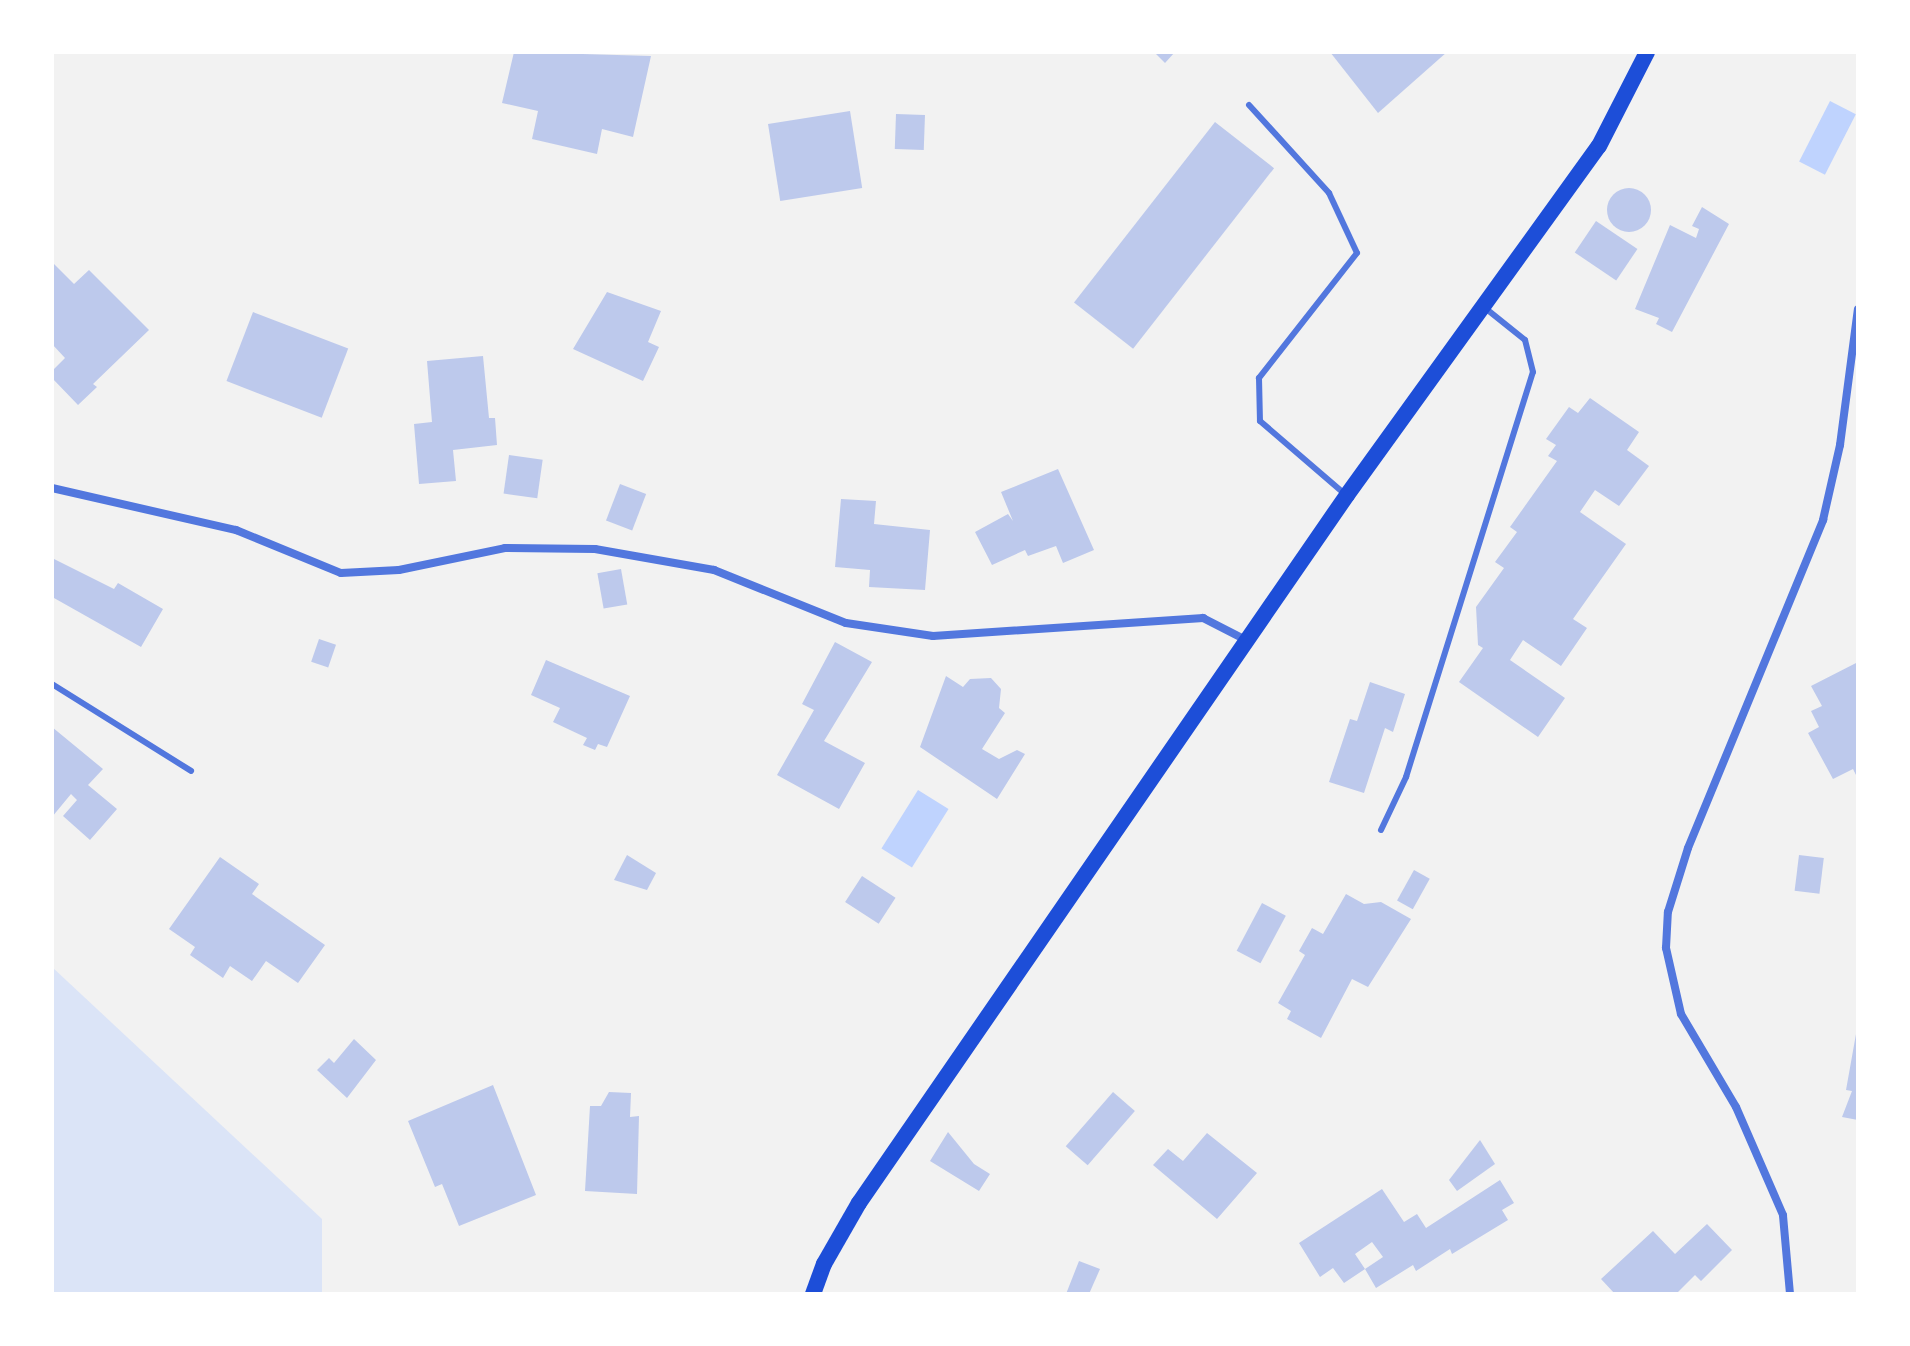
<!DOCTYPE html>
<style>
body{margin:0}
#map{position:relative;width:1910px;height:1346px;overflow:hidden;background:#f2f2f2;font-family:"Open Sans",sans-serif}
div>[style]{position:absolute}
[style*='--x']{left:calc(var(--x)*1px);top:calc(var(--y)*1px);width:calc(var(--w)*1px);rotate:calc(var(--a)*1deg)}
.green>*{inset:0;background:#dbe4f7}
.water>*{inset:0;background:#bfd3fe;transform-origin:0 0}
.building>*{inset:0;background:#bdc9ec;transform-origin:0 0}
.round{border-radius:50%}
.service>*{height:6px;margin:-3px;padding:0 3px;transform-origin:3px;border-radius:3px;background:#5277de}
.minor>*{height:8px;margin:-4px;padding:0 4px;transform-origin:4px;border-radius:4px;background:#5277de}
.secondary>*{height:16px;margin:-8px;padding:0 8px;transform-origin:8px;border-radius:8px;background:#1d4ed8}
span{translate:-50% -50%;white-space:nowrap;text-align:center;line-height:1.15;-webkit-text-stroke:8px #fff;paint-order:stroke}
.frame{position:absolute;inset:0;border:54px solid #fff;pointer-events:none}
</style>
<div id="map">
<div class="green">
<i style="clip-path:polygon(52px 967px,322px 1219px,322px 1294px,52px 1294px)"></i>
</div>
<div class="water">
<i style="left:1830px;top:101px;width:29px;height:68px;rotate:27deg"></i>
<i style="left:918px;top:790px;width:36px;height:69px;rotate:32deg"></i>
</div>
<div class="building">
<i style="clip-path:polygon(514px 52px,651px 56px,633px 137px,602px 129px,597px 154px,532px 139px,538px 111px,502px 103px)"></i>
<i style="clip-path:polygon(1154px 52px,1175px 52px,1165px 63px)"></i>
<i style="clip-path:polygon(1330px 52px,1447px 52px,1378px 113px)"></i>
<i style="left:850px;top:111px;width:78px;height:83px;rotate:81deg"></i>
<i style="left:896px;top:114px;width:29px;height:35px;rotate:2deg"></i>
<i style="left:1215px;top:122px;width:75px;height:229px;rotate:38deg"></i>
<i class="round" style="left:1607px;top:188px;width:44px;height:44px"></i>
<i style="clip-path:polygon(1702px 207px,1729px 224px,1672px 332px,1656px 324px,1659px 318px,1635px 309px,1670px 225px,1696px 238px,1699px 229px,1692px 226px)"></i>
<i style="left:1596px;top:221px;width:50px;height:38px;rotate:34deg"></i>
<i style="clip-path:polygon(54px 264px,74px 284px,89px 270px,149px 330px,93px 384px,97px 387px,78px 405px,52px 378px,52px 371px,65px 358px,52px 344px)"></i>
<i style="clip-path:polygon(607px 292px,661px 311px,648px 342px,659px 347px,643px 381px,573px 349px)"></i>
<i style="left:253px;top:312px;width:102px;height:74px;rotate:21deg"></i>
<i style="clip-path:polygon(483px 356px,489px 418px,495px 418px,497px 445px,453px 450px,456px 481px,419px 484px,414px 424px,432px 422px,427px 361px)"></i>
<i style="clip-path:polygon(1590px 398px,1639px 432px,1627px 450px,1649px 466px,1619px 506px,1595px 490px,1580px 512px,1626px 544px,1573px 619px,1587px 628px,1561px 666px,1523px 640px,1510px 660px,1565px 698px,1538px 737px,1459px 682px,1483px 648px,1478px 645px,1476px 607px,1504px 568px,1495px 562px,1517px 532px,1510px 527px,1557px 461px,1548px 456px,1556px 445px,1546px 439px,1569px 407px,1578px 413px)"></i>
<i style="left:509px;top:455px;width:34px;height:39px;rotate:8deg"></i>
<i style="clip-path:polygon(1058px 469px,1094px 550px,1063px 563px,1056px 546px,1028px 556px,1025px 550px,992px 565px,975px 532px,1008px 514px,1013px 521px,1001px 492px)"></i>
<i style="left:620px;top:484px;width:28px;height:39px;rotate:21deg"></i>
<i style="clip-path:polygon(841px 499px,876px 501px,874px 524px,930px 530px,925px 590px,869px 587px,870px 570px,835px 567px)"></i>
<i style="clip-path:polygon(52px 558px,114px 589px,118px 583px,163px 609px,141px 647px,54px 598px)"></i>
<i style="left:621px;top:569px;width:36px;height:24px;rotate:80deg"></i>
<i style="left:319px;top:639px;width:18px;height:24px;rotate:19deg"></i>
<i style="clip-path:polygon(835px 642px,872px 662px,824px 741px,865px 763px,839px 809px,777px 775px,814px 710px,802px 704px)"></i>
<i style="clip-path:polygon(546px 660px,630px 696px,607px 747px,598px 744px,595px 750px,583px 745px,587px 738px,553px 722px,560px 708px,531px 695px)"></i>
<i style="clip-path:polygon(1858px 662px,1858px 779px,1853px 769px,1833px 779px,1808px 733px,1819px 727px,1811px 711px,1822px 706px,1811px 686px)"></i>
<i style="clip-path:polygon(946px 676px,963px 687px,970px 679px,991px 678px,1001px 689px,999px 708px,1005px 713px,982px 749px,999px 759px,1017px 750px,1025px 754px,997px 799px,920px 747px)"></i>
<i style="clip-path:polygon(1370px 682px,1405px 694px,1393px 732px,1385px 728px,1364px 793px,1329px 782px,1350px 719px,1357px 721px)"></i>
<i style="clip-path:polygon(52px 727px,103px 769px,88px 785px,117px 809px,90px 840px,63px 816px,77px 800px,71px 794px,52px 817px)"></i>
<i style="clip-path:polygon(627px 855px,656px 873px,647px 890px,614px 880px)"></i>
<i style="left:1799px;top:855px;width:25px;height:36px;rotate:7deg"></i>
<i style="clip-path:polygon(220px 857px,259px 884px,252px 894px,325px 945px,298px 983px,266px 961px,252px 981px,230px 966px,223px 978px,190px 955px,195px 947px,169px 929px)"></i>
<i style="left:1414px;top:870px;width:18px;height:35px;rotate:29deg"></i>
<i style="left:862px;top:876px;width:40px;height:31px;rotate:33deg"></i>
<i style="clip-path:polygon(1346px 894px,1364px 904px,1381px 902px,1411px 919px,1368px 987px,1352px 979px,1321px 1038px,1287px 1019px,1291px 1011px,1278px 1003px,1305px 955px,1299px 951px,1312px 928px,1323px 934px)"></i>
<i style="left:1262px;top:903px;width:27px;height:54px;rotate:28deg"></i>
<i style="clip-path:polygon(1856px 1034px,1858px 1034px,1858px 1120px,1842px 1117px,1852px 1091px,1846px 1090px)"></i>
<i style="clip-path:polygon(354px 1039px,376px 1060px,347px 1098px,317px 1070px,329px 1058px,334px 1063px)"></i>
<i style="clip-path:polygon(493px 1085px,536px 1195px,459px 1226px,442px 1184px,435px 1187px,408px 1121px)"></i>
<i style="clip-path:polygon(609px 1092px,631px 1093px,630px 1117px,639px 1116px,637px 1194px,585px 1191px,590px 1106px,601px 1106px)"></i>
<i style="left:1113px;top:1092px;width:29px;height:72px;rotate:41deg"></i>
<i style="clip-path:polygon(948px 1132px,974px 1164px,990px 1174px,979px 1191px,930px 1161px)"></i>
<i style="clip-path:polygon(1207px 1133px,1257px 1173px,1217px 1219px,1153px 1165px,1168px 1149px,1183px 1161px)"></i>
<i style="clip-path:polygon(1480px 1140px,1495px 1164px,1457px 1191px,1449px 1180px)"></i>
<i style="clip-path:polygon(evenodd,1500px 1180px,1514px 1203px,1502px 1210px,1508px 1220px,1452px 1254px,1450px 1249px,1416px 1271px,1413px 1265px,1376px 1288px,1365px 1269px,1344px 1283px,1333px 1268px,1320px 1277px,1299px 1243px,1382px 1189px,1404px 1222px,1417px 1214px,1426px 1228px,1500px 1180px,1372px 1242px,1383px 1257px,1365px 1269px,1355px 1254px,1372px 1242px)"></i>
<i style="clip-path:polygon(1707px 1224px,1732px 1250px,1701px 1281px,1695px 1275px,1676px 1294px,1615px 1294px,1601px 1279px,1653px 1231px,1675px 1254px)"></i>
<i style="clip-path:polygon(1079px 1261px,1100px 1269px,1089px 1294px,1066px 1294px)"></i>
</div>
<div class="service">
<i style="--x:1249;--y:105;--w:119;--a:47.7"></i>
<i style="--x:1329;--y:193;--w:66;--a:65"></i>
<i style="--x:1357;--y:253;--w:159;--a:128.1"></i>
<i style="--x:1259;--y:378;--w:43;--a:88.7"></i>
<i style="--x:1260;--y:421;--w:113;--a:40.7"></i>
<i style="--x:52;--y:684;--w:164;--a:32"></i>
<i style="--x:1381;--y:830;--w:59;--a:-64.7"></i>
<i style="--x:1406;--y:777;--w:424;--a:-72.6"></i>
<i style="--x:1533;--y:372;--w:33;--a:-104"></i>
<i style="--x:1525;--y:340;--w:53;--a:-141.2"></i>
</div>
<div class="minor">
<i style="--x:52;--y:488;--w:189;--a:12.9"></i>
<i style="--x:236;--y:530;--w:113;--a:22.3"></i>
<i style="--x:341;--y:573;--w:58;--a:-3"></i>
<i style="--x:399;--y:570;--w:108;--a:-11.7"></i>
<i style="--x:505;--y:548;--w:90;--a:0.6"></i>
<i style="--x:595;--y:549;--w:121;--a:10"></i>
<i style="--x:714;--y:570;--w:142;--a:21.9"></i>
<i style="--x:846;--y:623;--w:88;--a:8.5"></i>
<i style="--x:933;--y:636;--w:271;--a:-3.8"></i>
<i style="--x:1203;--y:618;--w:51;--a:27.1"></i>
<i style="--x:1790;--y:1294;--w:79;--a:-95.1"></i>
<i style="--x:1783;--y:1215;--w:118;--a:-113.5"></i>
<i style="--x:1736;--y:1107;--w:108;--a:-120.6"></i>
<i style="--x:1681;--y:1014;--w:68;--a:-102.8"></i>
<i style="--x:1666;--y:948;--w:36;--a:-87"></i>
<i style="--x:1668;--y:912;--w:67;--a:-72.6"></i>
<i style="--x:1688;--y:848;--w:355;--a:-67.6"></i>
<i style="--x:1823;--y:520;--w:77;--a:-77.2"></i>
<i style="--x:1840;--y:445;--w:137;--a:-82.5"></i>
</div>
<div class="secondary">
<i style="--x:813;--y:1294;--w:32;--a:-70"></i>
<i style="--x:824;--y:1264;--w:70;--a:-60.2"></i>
<i style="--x:859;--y:1203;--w:860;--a:-55.42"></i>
<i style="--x:1347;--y:495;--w:430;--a:-54.2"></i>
<i style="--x:1599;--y:146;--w:106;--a:-62.9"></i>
</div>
<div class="frame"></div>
</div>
